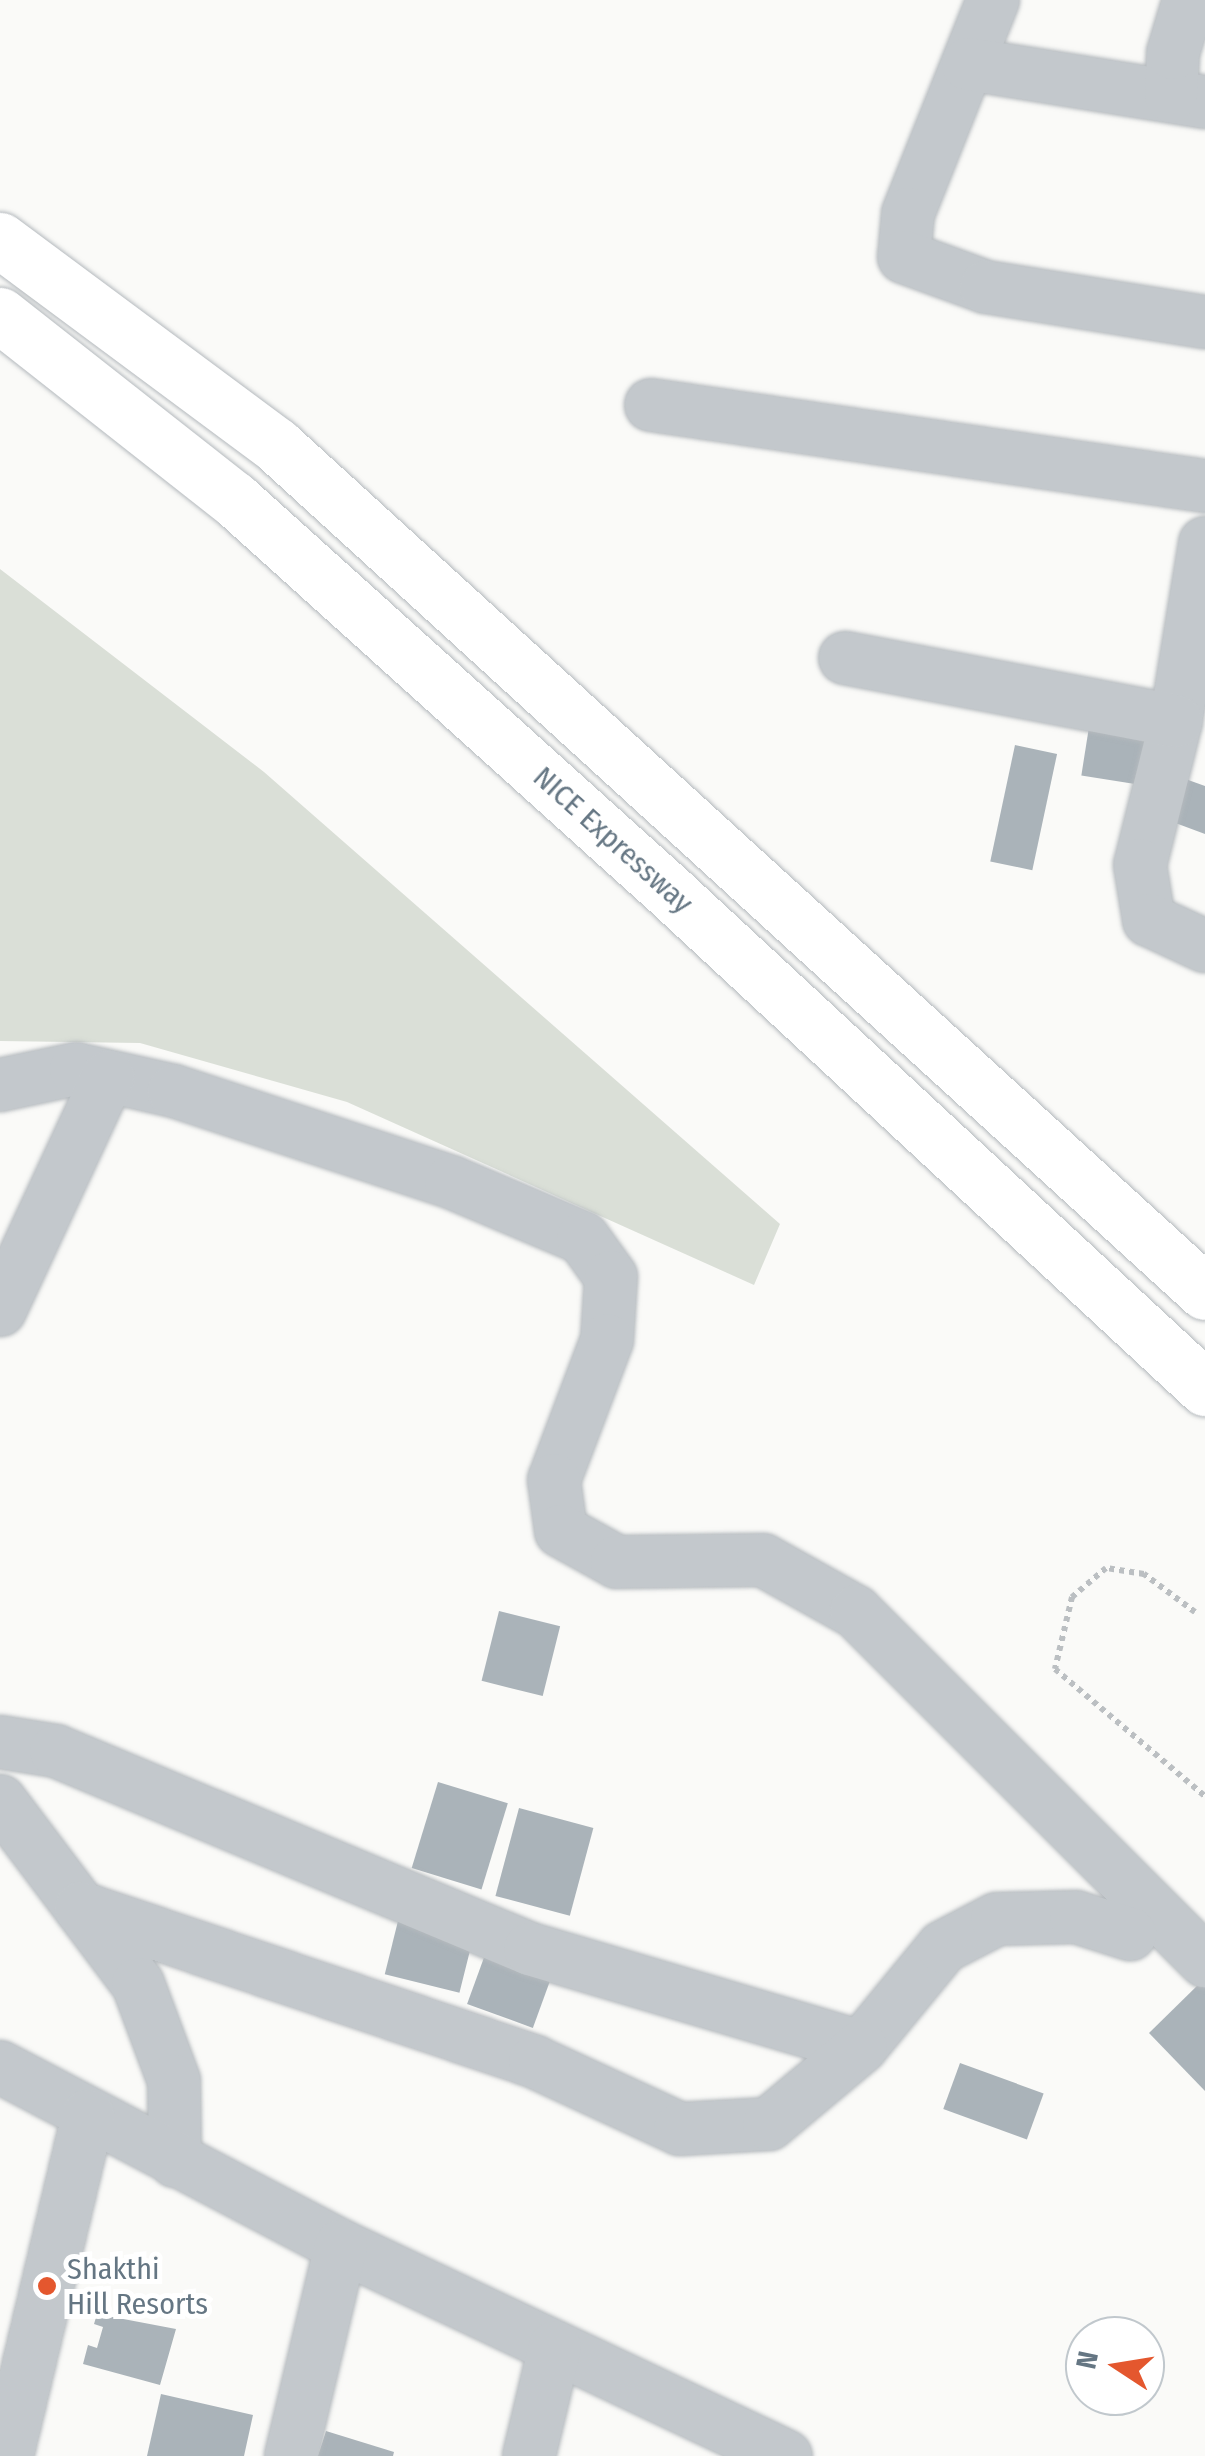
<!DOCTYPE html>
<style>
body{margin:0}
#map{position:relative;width:1205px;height:2456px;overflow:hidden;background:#fafaf8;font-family:"Fira Sans Condensed",sans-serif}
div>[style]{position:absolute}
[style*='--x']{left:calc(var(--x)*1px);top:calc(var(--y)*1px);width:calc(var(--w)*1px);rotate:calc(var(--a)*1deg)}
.green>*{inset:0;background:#dadfd7}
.building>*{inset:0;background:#aab3b9;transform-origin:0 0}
.path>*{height:6px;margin-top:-3px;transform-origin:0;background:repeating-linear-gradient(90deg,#bbbfc2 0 5px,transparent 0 10px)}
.roads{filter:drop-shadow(0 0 2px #b4b9bd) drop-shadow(0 0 2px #b4b9bd)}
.minor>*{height:52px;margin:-26px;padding:0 26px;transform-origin:26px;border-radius:26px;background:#c3c8cc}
.highway>*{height:55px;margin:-27.5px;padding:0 27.5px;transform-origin:27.5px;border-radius:27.5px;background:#fff}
.dots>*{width:28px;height:28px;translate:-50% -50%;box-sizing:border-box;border:5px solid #fff;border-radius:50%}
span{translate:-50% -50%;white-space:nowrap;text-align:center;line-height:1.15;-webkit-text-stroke:10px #fff;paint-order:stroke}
.street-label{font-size:30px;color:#657683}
.poi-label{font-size:30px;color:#657683}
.left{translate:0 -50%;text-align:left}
.north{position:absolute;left:1065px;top:2316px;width:100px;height:100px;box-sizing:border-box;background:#fff;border:2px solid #c1c8cd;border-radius:50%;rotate:282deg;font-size:28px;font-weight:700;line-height:40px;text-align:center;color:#657683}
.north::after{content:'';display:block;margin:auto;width:35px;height:45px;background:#e4572e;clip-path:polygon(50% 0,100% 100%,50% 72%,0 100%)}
</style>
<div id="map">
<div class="green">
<i style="clip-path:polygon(0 569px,264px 772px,780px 1224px,754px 1285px,347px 1102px,140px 1043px,0 1041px)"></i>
</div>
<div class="building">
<i style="left:1089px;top:727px;width:67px;height:49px;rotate:9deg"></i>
<i style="left:1015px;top:745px;width:43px;height:119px;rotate:12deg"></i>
<i style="clip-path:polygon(1177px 776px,1205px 786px,1205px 834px,1162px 818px)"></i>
<i style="left:499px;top:1611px;width:63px;height:72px;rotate:14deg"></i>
<i style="left:438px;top:1782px;width:73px;height:90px;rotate:17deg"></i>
<i style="left:519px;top:1808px;width:77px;height:91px;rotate:15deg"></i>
<i style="left:400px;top:1913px;width:77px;height:63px;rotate:14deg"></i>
<i style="left:490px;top:1941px;width:70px;height:67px;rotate:20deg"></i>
<i style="clip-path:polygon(1201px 1982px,1205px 1986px,1205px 2091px,1149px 2033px)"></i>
<i style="left:960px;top:2063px;width:89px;height:49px;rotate:20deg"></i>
<i style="clip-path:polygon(97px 2314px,176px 2329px,160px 2385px,83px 2364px,88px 2345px,97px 2348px,103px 2327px,94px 2324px)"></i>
<i style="clip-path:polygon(161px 2394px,253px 2415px,244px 2456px,147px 2456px)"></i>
<i style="clip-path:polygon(326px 2431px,394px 2452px,393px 2456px,318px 2456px)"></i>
</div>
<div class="path">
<i style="--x:1195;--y:1612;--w:64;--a:-143.3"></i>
<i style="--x:1144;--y:1574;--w:38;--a:-171"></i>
<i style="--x:1106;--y:1568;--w:45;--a:139.5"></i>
<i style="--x:1072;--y:1597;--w:74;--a:103.3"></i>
<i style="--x:1055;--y:1669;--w:197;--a:40.3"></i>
</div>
<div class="roads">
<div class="minor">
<i style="--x:993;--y:0;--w:230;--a:111.7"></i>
<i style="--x:908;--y:214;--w:43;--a:95.3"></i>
<i style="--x:904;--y:257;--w:87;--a:20.1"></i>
<i style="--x:986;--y:287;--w:222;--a:9.1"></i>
<i style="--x:968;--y:64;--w:240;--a:9.1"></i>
<i style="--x:1171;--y:96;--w:43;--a:-87.3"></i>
<i style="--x:1173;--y:53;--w:55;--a:-73.2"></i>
<i style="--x:651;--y:405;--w:560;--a:8.32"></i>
<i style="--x:1205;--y:543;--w:180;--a:99.3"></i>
<i style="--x:1176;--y:721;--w:148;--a:104"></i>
<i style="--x:1140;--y:865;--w:56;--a:80.7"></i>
<i style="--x:1149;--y:920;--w:62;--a:24.9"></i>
<i style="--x:845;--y:658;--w:337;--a:10.8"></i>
<i style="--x:0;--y:1085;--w:78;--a:-11.9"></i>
<i style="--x:76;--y:1069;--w:100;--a:12.7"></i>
<i style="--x:174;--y:1091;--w:292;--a:18.2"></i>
<i style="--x:451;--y:1182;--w:143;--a:23"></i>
<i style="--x:583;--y:1238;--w:48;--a:54.3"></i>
<i style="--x:611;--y:1277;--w:63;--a:93.6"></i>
<i style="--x:607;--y:1340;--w:150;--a:110.7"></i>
<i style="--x:554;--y:1480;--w:51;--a:82.2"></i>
<i style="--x:561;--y:1531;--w:64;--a:29"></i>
<i style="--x:617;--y:1562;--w:146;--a:-0.8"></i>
<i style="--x:763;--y:1560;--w:107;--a:29.2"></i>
<i style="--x:856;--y:1612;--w:494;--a:45"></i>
<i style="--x:0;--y:1310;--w:257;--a:-65.1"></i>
<i style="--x:0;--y:1742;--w:57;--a:9.1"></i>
<i style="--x:56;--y:1751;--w:514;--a:22.67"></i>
<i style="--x:530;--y:1949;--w:345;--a:16.5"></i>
<i style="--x:861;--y:2047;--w:129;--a:-50.6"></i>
<i style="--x:943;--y:1947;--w:61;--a:-27.4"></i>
<i style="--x:997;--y:1919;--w:79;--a:-1.5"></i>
<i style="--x:1076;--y:1917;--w:57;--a:17.5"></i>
<i style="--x:0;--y:1801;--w:229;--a:53"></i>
<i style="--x:138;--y:1984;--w:103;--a:69.6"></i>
<i style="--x:174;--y:2081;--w:80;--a:89.3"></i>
<i style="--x:81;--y:1908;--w:479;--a:18.7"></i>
<i style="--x:535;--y:2062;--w:160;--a:24.8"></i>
<i style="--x:680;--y:2129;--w:89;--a:-3.2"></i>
<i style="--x:769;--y:2124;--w:120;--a:-39.9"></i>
<i style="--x:0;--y:2067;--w:385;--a:27.7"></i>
<i style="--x:341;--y:2246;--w:492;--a:25.3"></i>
<i style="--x:7;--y:2456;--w:350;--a:-76.6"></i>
<i style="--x:291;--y:2456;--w:216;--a:-76.6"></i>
<i style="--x:529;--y:2456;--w:112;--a:-76.6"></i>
</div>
<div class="highway">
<i style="--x:0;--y:240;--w:344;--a:36.6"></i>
<i style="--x:276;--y:445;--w:1257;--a:42.36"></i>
<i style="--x:0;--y:315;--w:298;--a:38.2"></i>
<i style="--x:234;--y:499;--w:587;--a:42.03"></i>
<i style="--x:670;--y:892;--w:730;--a:42.83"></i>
</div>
</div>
<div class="dots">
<i style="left:47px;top:2286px;background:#e4572e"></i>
</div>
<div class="street-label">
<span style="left:613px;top:840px;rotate:42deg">NICE Expressway</span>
</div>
<div class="poi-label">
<span class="left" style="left:67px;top:2286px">Shakthi<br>Hill Resorts</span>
</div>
<div class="north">N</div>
</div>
